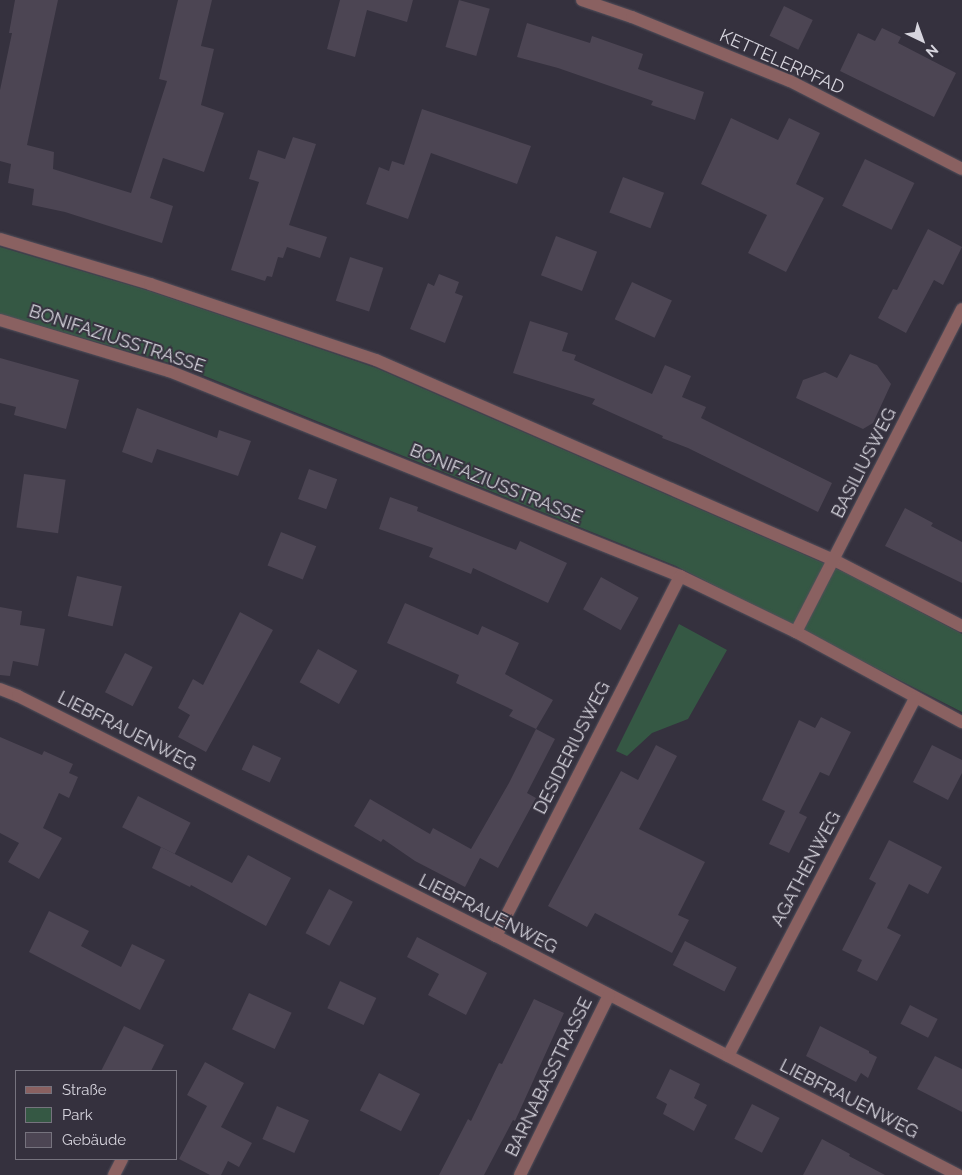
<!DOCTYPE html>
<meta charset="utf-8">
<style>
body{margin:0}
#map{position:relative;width:962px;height:1175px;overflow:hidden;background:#35313e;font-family:Raleway,sans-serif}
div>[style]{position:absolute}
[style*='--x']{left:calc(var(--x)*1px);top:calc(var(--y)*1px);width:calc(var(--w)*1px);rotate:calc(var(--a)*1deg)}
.green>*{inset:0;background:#355844}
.building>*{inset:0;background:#4c4553;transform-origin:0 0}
.roads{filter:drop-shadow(0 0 1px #524f5b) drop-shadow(0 0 1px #524f5b)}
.minor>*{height:12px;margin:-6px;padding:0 6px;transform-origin:6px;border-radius:6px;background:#8a6161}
span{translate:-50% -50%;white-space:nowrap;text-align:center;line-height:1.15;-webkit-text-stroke:4px #35313e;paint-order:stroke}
.street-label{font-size:18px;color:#d7d5de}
.legend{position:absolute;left:15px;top:1070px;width:162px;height:90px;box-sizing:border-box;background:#35313e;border:1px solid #76737e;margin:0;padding:6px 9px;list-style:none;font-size:15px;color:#d7d5de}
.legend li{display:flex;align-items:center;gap:10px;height:25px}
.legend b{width:25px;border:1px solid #76737e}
.north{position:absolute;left:897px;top:15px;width:50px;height:50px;-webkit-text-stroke:4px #35313e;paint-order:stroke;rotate:138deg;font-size:14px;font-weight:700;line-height:20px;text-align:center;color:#d7d5de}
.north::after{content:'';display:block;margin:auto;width:18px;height:22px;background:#d7d5de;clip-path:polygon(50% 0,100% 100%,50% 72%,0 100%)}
</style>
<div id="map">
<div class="green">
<i style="clip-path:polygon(0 247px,149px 291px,376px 368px,846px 573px,962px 634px,962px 712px,676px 566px,180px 366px,0 314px)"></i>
<i style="clip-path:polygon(679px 624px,727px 650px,688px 719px,652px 733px,627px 756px,616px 751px)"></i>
</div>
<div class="building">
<i style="clip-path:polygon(15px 0,58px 0,27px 145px,54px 152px,53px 169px,131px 193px,167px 81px,159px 79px,178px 0,212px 0,201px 46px,214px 49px,201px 105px,224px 113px,204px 172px,163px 158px,150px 198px,173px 206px,162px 243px,65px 212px,32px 205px,34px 189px,8px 183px,11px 164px,0 161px,0 90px,12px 33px,9px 33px)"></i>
<i style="clip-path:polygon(340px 0,413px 0,407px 22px,367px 10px,355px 57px,327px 49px)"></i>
<i style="left:459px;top:0;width:32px;height:49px;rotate:16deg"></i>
<i style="left:784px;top:6px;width:32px;height:33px;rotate:26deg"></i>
<i style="clip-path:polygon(527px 23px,590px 43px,592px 36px,643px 54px,638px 69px,704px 92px,695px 120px,651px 105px,653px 101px,558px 68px,517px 57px)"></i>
<i style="clip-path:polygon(882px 28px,901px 37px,898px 43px,956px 73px,934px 117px,840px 71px,858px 33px,875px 41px)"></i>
<i style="clip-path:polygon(422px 109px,531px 146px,517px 184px,431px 153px,408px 219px,366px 204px,379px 167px,389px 171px,392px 161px,404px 165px)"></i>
<i style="clip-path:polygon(731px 118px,778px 140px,789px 118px,820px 133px,796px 184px,824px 198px,786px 272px,748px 253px,767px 215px,701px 184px)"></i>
<i style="clip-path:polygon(293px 137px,316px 144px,289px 225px,327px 237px,320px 258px,287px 247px,283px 258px,278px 257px,272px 277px,267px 276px,265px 281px,231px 270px,259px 182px,249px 179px,258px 150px,285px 159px)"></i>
<i style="left:865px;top:159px;width:55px;height:52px;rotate:26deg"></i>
<i style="left:623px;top:177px;width:44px;height:38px;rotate:21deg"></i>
<i style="clip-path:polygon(928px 229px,962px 247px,943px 285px,934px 280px,906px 333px,878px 318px,893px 289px,897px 290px)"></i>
<i style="left:556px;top:236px;width:44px;height:42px;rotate:21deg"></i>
<i style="left:350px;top:257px;width:35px;height:46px;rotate:18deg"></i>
<i style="clip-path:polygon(439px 274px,459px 282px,455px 293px,463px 296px,445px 343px,410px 329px,428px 283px,434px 286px)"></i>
<i style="left:632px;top:282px;width:44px;height:41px;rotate:25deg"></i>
<i style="clip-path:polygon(530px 321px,568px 333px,562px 351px,576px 355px,574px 360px,652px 394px,665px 365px,691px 376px,682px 397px,706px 407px,701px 418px,832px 483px,818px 512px,688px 448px,662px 438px,663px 436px,592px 404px,595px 399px,513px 373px)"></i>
<i style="clip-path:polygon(850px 354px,877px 365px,891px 384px,873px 423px,863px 429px,796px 398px,803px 380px,825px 372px,837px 378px)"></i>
<i style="clip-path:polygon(0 358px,79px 380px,66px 429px,14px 415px,16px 407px,0 403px)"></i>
<i style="clip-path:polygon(137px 408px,217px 438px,219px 430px,251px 441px,238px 476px,157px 449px,152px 463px,122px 452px)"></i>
<i style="left:309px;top:469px;width:30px;height:32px;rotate:20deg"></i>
<i style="left:24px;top:474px;width:42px;height:54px;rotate:8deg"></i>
<i style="clip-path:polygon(390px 497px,418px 507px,417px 511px,516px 550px,520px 541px,567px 563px,548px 603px,473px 568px,471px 574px,429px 557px,433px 548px,379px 529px)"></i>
<i style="clip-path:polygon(905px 508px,933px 523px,931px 526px,962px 542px,962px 583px,885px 546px)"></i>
<i style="left:281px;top:532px;width:38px;height:36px;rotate:22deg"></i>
<i style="left:77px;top:576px;width:46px;height:41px;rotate:13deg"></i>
<i style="left:601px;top:577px;width:43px;height:37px;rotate:29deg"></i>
<i style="clip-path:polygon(405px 603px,478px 635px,482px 626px,519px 643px,505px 674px,553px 700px,536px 729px,509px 716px,513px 710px,456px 683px,459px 675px,387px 643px)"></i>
<i style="clip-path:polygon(0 607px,22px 611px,20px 625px,45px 629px,38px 666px,13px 661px,10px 676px,0 675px)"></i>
<i style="clip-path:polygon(240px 612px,273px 630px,206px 752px,178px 737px,190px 715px,178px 708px,193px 679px,203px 685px)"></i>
<i style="left:318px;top:649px;width:45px;height:38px;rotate:29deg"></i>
<i style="left:125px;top:653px;width:31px;height:44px;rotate:27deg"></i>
<i style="clip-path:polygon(821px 717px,851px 732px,829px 776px,820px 772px,799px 813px,807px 817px,789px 853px,769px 844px,785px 811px,762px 800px,799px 720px,815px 728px)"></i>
<i style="clip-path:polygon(536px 729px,555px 739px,527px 793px,536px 798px,498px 868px,480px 858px,465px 887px,415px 861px,383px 839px,381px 842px,354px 826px,370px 799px,430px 834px,433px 828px,471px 849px,509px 783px)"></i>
<i style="clip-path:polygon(0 737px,42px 755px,44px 751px,73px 764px,69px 773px,78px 777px,69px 798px,59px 793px,43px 828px,62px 838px,39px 879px,8px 862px,19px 843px,0 833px)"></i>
<i style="left:253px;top:745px;width:31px;height:27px;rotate:25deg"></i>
<i style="clip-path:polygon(656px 745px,677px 756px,639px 829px,705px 862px,678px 915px,689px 920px,672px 953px,595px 913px,587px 927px,548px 906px,621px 771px,638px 780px)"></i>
<i style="clip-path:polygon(932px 745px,962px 760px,962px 773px,948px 800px,913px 782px)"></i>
<i style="left:138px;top:796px;width:59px;height:35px;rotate:27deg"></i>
<i style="clip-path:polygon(889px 840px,942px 867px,928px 894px,909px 884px,887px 928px,901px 935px,877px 981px,857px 971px,862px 960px,842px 950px,876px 883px,869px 879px)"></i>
<i style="clip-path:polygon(161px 847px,232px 883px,248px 855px,291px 878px,266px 926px,191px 885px,190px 887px,152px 868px)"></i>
<i style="left:329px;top:889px;width:27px;height:50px;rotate:28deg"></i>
<i style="clip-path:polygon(49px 911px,89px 931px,81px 946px,121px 967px,132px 944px,165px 960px,140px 1010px,29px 952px)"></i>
<i style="clip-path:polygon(417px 937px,487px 973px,466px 1015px,428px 995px,439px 974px,407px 957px)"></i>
<i style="left:685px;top:941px;width:58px;height:27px;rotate:27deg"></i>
<i style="left:340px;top:981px;width:40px;height:30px;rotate:25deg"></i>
<i style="left:249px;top:993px;width:47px;height:40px;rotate:25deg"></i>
<i style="clip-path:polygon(534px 999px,564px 1013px,515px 1121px,513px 1120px,484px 1175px,439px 1175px,468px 1119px,471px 1121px,499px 1063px,502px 1064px)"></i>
<i style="left:910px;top:1005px;width:31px;height:21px;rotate:27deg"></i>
<i style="clip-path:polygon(124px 1026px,164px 1045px,151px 1071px,101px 1071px)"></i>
<i style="clip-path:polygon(820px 1026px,869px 1051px,869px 1053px,877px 1057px,868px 1078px,861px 1073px,856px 1082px,806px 1056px)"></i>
<i style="clip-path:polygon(935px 1056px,962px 1069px,962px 1112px,917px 1089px)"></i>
<i style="clip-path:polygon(205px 1062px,244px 1083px,221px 1127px,252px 1143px,239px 1167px,228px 1161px,221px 1175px,210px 1175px,179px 1159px,207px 1106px,187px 1095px)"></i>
<i style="clip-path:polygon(670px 1069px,700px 1084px,694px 1098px,707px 1105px,694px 1131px,663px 1114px,667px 1104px,656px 1098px)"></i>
<i style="left:379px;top:1073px;width:46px;height:42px;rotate:27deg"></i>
<i style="left:752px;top:1104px;width:31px;height:39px;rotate:27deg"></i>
<i style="left:277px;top:1106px;width:35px;height:36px;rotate:24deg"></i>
<i style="clip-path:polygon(822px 1139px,850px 1154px,849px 1156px,885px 1175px,803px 1175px)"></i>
</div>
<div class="roads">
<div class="minor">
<i style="--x:582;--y:0;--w:53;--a:18.8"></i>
<i style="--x:632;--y:17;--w:170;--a:22.1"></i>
<i style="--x:790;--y:81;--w:193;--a:27.1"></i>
<i style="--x:0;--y:239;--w:157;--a:16.7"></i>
<i style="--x:150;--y:284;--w:238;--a:18.6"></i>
<i style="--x:376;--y:360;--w:500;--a:23.6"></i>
<i style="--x:834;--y:560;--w:144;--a:27.3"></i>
<i style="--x:0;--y:320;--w:177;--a:16.8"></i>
<i style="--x:169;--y:371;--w:551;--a:21.86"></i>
<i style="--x:680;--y:576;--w:129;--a:25.8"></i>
<i style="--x:796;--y:632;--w:189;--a:28.5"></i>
<i style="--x:796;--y:632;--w:363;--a:-62.8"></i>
<i style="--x:0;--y:689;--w:19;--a:21"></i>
<i style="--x:18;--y:696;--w:535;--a:26.66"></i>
<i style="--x:496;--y:936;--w:520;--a:27.35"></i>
<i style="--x:496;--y:936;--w:404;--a:-62.9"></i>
<i style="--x:728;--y:1056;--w:404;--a:-62.4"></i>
<i style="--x:114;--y:1175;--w:18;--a:-63"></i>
<i style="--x:520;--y:1175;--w:201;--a:-63.7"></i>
</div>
</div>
<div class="street-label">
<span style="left:782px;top:62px;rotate:24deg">KETTELERPFAD</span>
<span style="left:117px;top:339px;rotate:18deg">BONIFAZIUSSTRASSE</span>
<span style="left:864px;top:463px;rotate:-63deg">BASILIUSWEG</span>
<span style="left:496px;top:484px;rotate:22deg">BONIFAZIUSSTRASSE</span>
<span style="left:127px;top:731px;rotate:27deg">LIEBFRAUENWEG</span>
<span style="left:572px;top:748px;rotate:-63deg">DESIDERIUSWEG</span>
<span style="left:806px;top:869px;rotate:-62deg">AGATHENWEG</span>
<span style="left:488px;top:914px;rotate:27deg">LIEBFRAUENWEG</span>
<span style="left:549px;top:1077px;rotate:-64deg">BARNABASSTRASSE</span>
<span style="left:849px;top:1099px;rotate:27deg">LIEBFRAUENWEG</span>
</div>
<ul class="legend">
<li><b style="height:6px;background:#8a6161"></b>Straße</li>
<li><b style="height:14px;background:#355844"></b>Park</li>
<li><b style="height:14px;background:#4c4553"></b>Gebäude</li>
</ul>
<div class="north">N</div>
</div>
